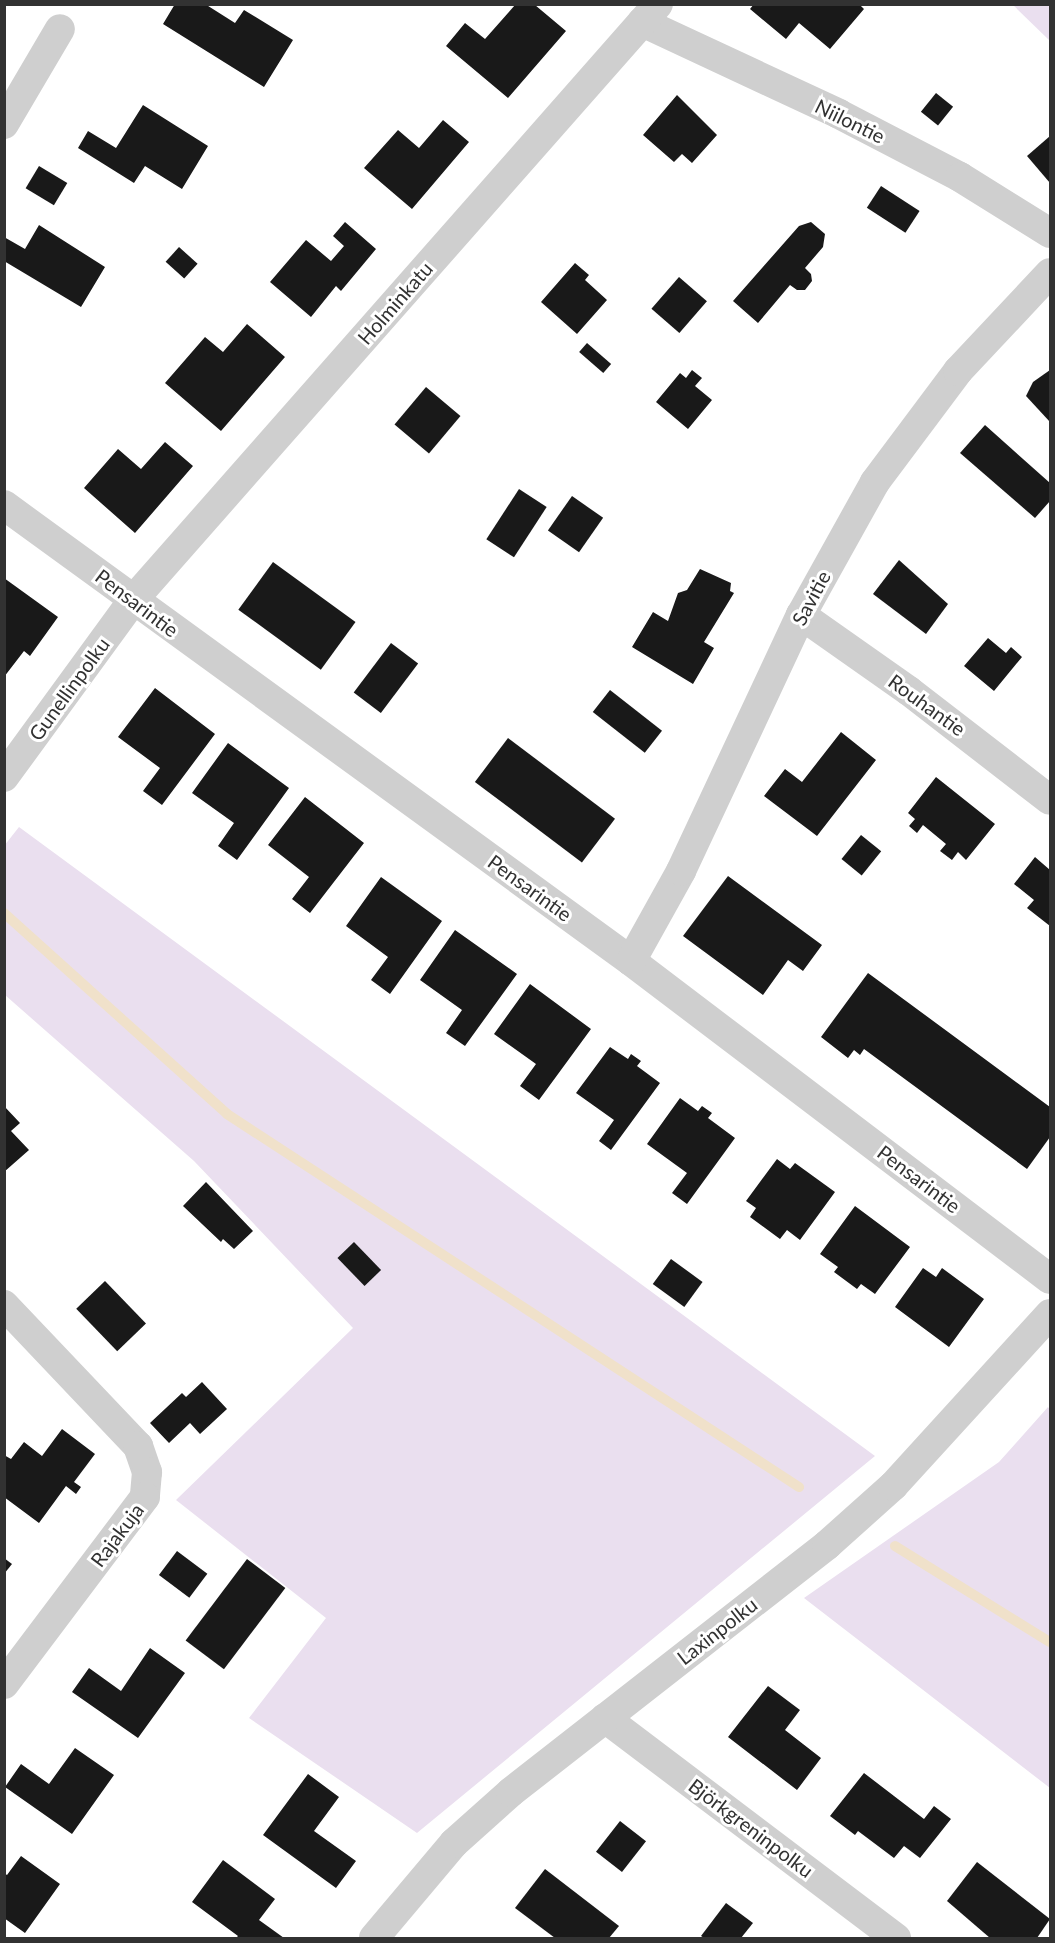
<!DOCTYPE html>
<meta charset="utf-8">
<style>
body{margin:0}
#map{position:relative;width:1055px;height:1943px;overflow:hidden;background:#fff;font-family:Lato,sans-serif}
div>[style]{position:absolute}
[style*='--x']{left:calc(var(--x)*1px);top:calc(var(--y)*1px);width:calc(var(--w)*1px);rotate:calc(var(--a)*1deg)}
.green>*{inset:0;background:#eadfef}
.stream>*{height:10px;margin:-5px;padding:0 5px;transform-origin:5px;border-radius:5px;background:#f0e1ca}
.building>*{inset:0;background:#191919;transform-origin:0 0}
.street>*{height:30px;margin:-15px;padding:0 15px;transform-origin:15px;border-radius:15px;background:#cfcfcf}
span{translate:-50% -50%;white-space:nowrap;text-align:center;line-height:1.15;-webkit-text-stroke:6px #fff;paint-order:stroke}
.street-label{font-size:20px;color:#323232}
.frame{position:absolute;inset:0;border:6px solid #323232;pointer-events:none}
</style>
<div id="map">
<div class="green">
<i style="clip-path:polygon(1013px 5px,1050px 5px,1050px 41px)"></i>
<i style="clip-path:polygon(19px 827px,875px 1456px,417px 1833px,249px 1718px,326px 1618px,176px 1500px,353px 1328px,194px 1161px,5px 995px,4px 846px)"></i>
<i style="clip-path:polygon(1048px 1407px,1050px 1410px,1050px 1788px,804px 1598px,999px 1462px)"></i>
</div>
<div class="stream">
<i style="--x:4;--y:913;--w:300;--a:42"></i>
<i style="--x:227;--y:1114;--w:683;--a:33.11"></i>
<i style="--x:895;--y:1546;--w:182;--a:31.8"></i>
</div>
<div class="building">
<i style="clip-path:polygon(175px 4px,205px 4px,235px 23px,244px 10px,293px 40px,264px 87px,163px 24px)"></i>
<i style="clip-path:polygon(754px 4px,859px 4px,864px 9px,830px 49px,799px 23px,786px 39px,750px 9px)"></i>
<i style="clip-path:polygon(515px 5px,535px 5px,566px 31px,508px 98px,446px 46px,465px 23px,485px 39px)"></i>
<i style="left:936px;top:93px;width:22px;height:24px;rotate:39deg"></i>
<i style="clip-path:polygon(677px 95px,717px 135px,692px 163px,682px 154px,674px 162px,643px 135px)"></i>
<i style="clip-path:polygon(143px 105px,208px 146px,182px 189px,145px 166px,134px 183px,78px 148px,88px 131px,116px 148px)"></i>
<i style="clip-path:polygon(443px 120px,469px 142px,412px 209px,364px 168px,398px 130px,419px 148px)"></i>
<i style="clip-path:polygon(1050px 136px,1050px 183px,1027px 156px)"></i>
<i style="left:39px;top:166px;width:33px;height:26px;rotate:31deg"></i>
<i style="left:881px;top:186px;width:46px;height:26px;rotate:33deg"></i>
<i style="clip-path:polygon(345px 222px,376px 249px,341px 291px,336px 286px,311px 317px,270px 282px,306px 240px,331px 261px,344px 246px,333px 236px)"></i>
<i style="clip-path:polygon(811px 222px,825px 234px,823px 247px,805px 268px,811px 274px,812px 281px,805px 290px,797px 290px,790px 285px,758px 323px,733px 301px,799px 226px)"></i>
<i style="clip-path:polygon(39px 225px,105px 267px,81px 307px,4px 261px,4px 237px,25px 249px)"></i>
<i style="left:179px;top:247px;width:25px;height:20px;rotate:42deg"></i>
<i style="clip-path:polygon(575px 263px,589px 275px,585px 280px,607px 300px,577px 334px,541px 302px)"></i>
<i style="left:679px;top:277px;width:37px;height:42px;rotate:41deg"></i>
<i style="clip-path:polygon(247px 324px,285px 357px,221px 431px,165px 383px,205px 337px,223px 352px)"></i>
<i style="left:587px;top:343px;width:32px;height:12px;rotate:41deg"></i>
<i style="clip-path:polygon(692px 370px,702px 378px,695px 386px,712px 400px,688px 429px,656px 402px,680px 373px,686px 378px)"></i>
<i style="clip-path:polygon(1050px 370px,1050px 422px,1026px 396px,1033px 382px)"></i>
<i style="left:426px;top:387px;width:45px;height:49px;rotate:40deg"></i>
<i style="clip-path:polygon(985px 425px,1050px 483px,1050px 501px,1035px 518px,960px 453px)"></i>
<i style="clip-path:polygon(165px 442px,193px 466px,135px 533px,84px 488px,118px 449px,141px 469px)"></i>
<i style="left:519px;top:489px;width:33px;height:60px;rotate:33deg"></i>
<i style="left:572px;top:496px;width:38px;height:42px;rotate:35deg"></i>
<i style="clip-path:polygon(899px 560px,948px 604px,926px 634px,873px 594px)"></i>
<i style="left:273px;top:562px;width:102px;height:59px;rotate:36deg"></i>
<i style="clip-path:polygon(700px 569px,731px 583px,730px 591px,734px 593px,704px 642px,714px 648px,693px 684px,632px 647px,653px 612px,668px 621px,678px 593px,687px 590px)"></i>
<i style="clip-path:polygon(4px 578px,58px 617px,30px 656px,24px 651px,4px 677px)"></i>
<i style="clip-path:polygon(988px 638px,1006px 653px,1011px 647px,1022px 657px,994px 691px,964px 666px)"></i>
<i style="left:391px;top:643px;width:34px;height:62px;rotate:37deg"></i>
<i style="clip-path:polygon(155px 688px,215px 734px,162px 805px,143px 791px,160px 768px,118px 737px)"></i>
<i style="left:610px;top:690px;width:66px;height:28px;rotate:38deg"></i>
<i style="clip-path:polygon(841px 732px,876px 760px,817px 836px,764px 796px,785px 769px,802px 782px)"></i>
<i style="left:508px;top:738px;width:134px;height:55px;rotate:37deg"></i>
<i style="clip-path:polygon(228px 743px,289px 788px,237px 860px,218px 846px,234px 823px,192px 793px)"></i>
<i style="clip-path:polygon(936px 777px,995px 824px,966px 860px,958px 852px,952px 860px,940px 851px,946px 844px,923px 825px,917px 833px,909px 826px,915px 819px,908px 813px)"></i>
<i style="clip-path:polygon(305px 797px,364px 843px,310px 913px,292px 899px,309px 877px,268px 845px)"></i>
<i style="left:861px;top:835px;width:26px;height:31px;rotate:39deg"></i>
<i style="clip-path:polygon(1035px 857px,1050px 870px,1050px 926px,1027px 908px,1034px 900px,1014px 884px)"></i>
<i style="clip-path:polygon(728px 876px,822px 945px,803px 971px,788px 960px,763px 995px,683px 936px)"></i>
<i style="clip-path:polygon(381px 877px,442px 921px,390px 994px,371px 980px,388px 957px,346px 926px)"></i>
<i style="clip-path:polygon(455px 930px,517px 974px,465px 1046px,446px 1033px,462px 1010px,420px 980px)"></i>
<i style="clip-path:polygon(868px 973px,1050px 1107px,1050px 1137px,1027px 1169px,864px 1049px,860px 1055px,854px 1050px,848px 1058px,821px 1037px)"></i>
<i style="clip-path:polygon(530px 984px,591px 1029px,539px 1100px,520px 1086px,536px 1064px,494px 1034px)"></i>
<i style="clip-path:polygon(610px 1047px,628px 1059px,631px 1054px,641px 1061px,637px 1066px,660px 1083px,611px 1150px,599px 1141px,614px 1120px,576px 1093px)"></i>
<i style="clip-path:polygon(680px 1098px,698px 1111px,702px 1106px,712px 1113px,708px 1118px,735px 1138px,687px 1204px,672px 1193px,687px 1173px,647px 1144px)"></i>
<i style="clip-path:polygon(4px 1106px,20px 1123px,11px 1131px,29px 1150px,4px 1172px)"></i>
<i style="clip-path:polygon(777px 1159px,790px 1169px,795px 1163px,835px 1192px,800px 1240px,787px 1230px,780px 1239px,750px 1217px,756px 1208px,746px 1201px)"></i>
<i style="clip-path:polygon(206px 1182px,253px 1231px,234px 1249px,223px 1239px,221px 1242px,183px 1206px)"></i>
<i style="clip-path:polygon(855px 1206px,910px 1247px,875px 1294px,861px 1284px,857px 1289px,834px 1272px,838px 1267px,820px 1254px)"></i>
<i style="left:354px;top:1242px;width:39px;height:23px;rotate:46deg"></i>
<i style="left:671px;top:1259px;width:39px;height:31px;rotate:36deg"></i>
<i style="clip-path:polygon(923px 1268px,936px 1277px,942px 1268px,984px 1299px,949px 1347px,895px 1307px)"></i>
<i style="left:105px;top:1281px;width:59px;height:40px;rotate:46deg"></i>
<i style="clip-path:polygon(202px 1382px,227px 1409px,200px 1434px,190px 1423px,169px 1443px,150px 1423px,182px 1393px,186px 1397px)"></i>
<i style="clip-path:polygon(62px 1429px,95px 1454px,74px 1482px,81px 1487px,76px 1494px,66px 1486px,39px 1523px,4px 1497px,4px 1455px,11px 1459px,24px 1442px,42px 1456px)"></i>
<i style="left:177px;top:1551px;width:38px;height:30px;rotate:37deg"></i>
<i style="clip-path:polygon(4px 1558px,12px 1564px,4px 1574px)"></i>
<i style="left:247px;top:1559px;width:48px;height:102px;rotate:37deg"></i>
<i style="clip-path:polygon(150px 1648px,185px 1673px,138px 1738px,72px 1692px,89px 1668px,121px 1691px)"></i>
<i style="clip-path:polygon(768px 1686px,800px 1710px,785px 1730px,821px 1758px,797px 1790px,728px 1737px)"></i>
<i style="clip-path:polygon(75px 1748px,114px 1775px,72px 1834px,5px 1787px,21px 1764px,49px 1784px)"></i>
<i style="clip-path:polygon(864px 1773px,924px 1819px,934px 1806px,951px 1819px,920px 1858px,904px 1846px,894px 1858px,858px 1831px,855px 1835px,830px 1816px)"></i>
<i style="clip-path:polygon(308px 1774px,339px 1797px,314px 1831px,356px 1861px,336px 1888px,263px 1835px)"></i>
<i style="left:620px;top:1821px;width:33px;height:39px;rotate:38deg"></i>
<i style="clip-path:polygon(21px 1856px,60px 1884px,25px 1933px,4px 1918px,4px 1873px,7px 1875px)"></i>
<i style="clip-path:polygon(223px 1860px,275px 1899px,259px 1920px,284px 1938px,236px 1938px,238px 1936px,192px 1902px)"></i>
<i style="clip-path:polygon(977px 1862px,1050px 1919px,1037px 1938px,990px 1938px,947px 1901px)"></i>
<i style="clip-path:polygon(545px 1869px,619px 1926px,609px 1938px,555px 1938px,515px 1908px)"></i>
<i style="clip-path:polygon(726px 1903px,753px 1923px,741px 1938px,704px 1938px,701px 1936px)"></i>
</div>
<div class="street">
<i style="--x:642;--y:22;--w:217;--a:25"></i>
<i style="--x:839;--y:114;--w:136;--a:27.5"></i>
<i style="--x:960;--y:177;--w:106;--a:31.9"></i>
<i style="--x:4;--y:124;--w:110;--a:-59.5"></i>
<i style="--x:4;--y:505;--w:775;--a:36.03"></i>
<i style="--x:631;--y:961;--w:526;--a:37.2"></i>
<i style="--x:801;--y:615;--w:132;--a:35.1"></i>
<i style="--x:909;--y:691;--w:178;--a:37.7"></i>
<i style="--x:4;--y:777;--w:219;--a:-53.9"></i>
<i style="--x:133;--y:600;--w:794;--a:-48.62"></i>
<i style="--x:631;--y:961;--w:103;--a:-60.9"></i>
<i style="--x:681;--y:871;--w:283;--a:-64.9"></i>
<i style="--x:801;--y:615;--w:152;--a:-60.9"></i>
<i style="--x:875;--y:482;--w:139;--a:-53.2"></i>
<i style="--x:958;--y:371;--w:134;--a:-46.8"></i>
<i style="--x:4;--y:1305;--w:195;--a:46.5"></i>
<i style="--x:138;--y:1446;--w:28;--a:71"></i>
<i style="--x:147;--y:1472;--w:25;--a:95"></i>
<i style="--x:145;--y:1497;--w:234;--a:127"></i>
<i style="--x:605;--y:1718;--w:365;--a:37.1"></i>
<i style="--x:374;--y:1938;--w:124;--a:-49.9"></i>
<i style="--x:454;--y:1843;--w:76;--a:-41.8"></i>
<i style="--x:511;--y:1792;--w:401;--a:-38"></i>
<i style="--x:827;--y:1545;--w:89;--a:-41.8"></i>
<i style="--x:893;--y:1486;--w:233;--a:-47.6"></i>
</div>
<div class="street-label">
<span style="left:850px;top:121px;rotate:26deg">Niilontie</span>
<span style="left:395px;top:303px;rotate:-49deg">Holminkatu</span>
<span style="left:811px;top:598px;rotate:-62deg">Savitie</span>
<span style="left:137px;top:603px;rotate:37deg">Pensarintie</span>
<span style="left:69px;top:689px;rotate:-54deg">Gunellinpolku</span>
<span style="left:927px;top:705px;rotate:36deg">Rouhantie</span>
<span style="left:530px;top:888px;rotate:36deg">Pensarintie</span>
<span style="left:919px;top:1179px;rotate:37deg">Pensarintie</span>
<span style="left:117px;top:1535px;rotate:-53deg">Rajakuja</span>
<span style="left:717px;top:1631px;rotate:-38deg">Laxinpolku</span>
<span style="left:751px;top:1828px;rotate:37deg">Björkgreninpolku</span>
</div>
<div class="frame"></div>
</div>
